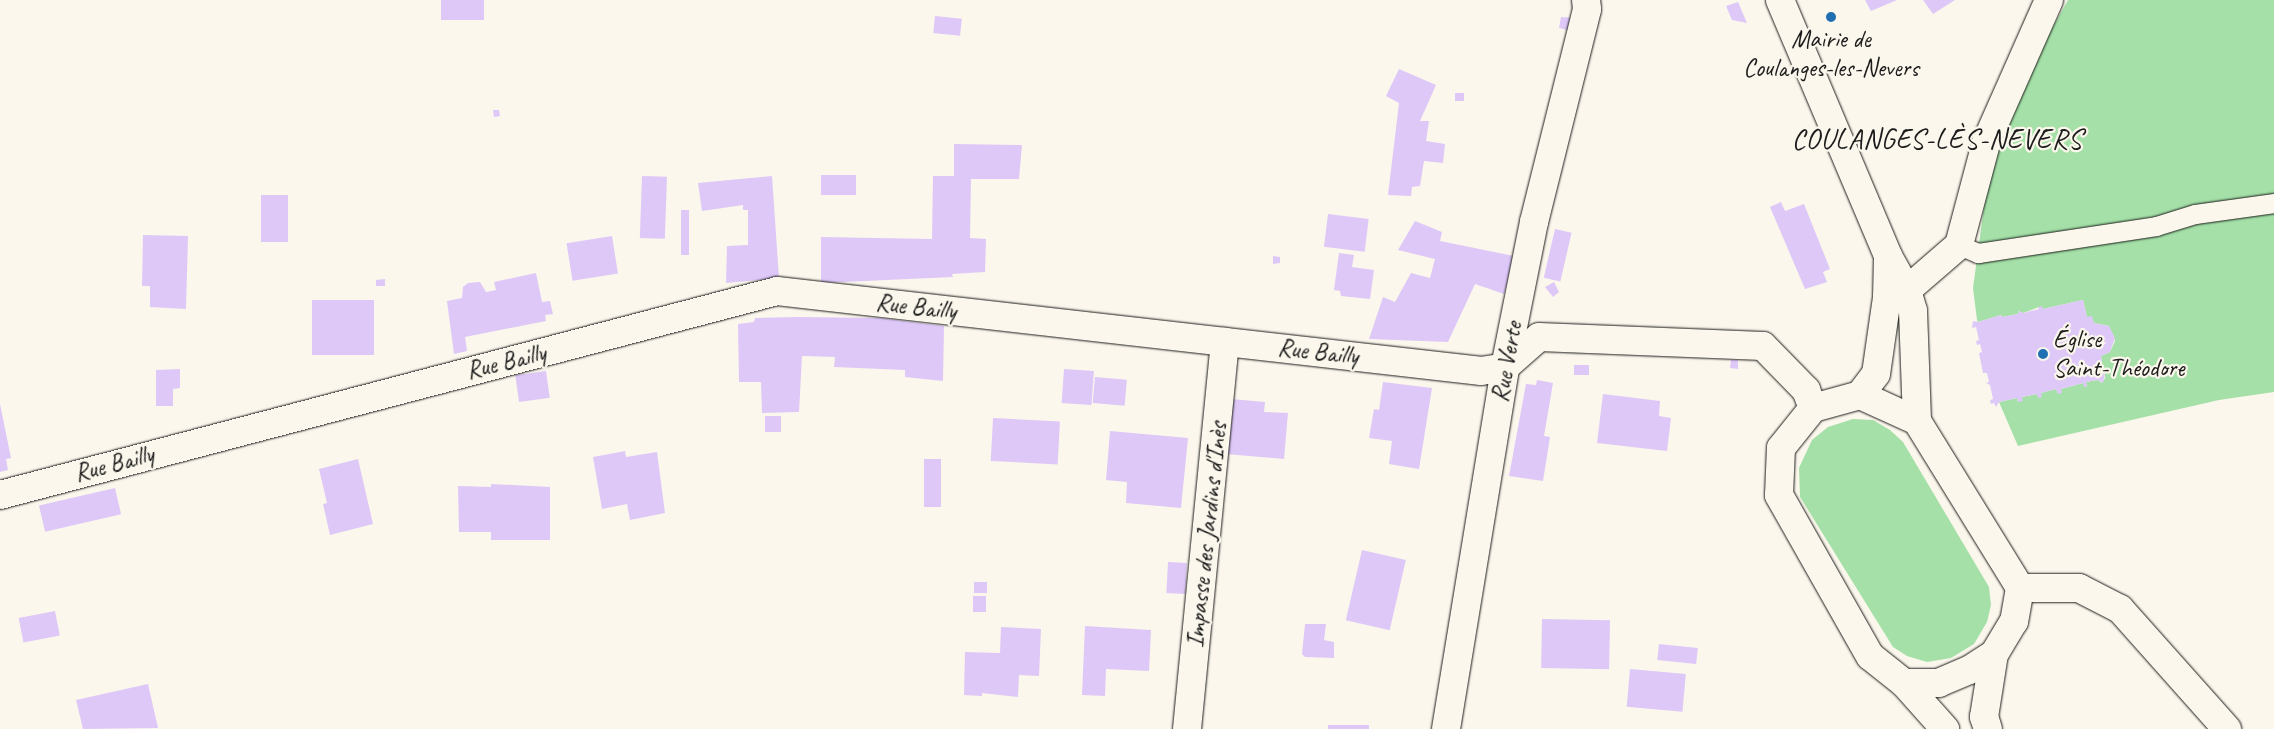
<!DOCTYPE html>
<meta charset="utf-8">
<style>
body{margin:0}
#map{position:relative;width:2274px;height:729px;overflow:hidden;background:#fbf7ec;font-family:Caveat,sans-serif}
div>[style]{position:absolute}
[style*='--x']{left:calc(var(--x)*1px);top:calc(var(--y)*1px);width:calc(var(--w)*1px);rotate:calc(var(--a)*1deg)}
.green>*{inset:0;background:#a4e0a7}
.building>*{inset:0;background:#dec8f8;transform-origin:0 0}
.roads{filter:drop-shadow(0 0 1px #1c1c1c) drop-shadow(0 0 1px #1c1c1c)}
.service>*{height:19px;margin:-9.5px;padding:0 9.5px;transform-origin:9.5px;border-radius:9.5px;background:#fbf7ec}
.minor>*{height:28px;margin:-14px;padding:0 14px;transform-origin:14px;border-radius:14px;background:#fbf7ec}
.tertiary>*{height:28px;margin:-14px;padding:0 14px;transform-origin:14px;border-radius:14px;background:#fbf7ec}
.primary>*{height:28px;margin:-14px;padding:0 14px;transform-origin:14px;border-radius:14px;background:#fbf7ec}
.dots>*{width:14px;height:14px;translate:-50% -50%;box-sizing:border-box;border:2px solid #fbf7ec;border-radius:50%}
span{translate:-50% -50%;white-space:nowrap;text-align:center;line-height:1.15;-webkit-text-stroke:4.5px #fbf7ec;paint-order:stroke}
.poi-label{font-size:25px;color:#1c1c1c}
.left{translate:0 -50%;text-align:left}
.street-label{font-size:25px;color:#1c1c1c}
.quarter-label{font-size:28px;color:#1c1c1c;letter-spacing:1px}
</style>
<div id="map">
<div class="green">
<i style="clip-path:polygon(2068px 0,2274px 0,2274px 392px,2219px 400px,2018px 446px,1999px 402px,2017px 398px,2018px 402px,2022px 397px,2037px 394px,2041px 397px,2041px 393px,2056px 389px,2058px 393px,2061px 393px,2061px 389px,2083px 383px,2087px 387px,2086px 382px,2098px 380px,2102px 383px,2105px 378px,2105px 374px,2100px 375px,2098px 363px,2102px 361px,2101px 356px,2110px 352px,2115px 341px,2109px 326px,2094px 323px,2087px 317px,2083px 300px,2043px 309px,2039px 307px,2023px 313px,2018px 311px,2018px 314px,2002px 317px,2001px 315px,1978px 322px,1977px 320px,1973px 288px,1991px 155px,2041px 48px)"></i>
<i style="clip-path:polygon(1853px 419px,1873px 420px,1890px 430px,1903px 442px,1989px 587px,1991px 605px,1987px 622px,1974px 644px,1951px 658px,1927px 662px,1907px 656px,1893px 647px,1800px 497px,1799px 468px,1812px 440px,1828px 427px)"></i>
</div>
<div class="building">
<i style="left:441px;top:0;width:43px;height:20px"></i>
<i style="clip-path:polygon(1865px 0,1897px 0,1871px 11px)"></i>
<i style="clip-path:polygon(1923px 0,1955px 0,1933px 14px)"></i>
<i style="clip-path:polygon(1738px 2px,1747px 23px,1732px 20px,1726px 6px)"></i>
<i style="left:935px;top:16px;width:27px;height:17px;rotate:6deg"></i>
<i style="clip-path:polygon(1561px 17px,1575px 18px,1571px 31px,1559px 28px)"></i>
<i style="clip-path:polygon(1399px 69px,1436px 85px,1420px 121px,1429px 121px,1426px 141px,1445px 144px,1443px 163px,1424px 161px,1420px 186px,1412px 187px,1411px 196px,1388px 195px,1399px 103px,1386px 96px)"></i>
<i style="left:1455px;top:93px;width:9px;height:8px"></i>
<i style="clip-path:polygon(493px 110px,499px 110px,500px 116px,494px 117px)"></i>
<i style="clip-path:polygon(954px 144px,1022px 145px,1019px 179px,971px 179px,970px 238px,986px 239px,985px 272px,952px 274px,953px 277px,821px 283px,821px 237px,932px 239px,933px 176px,954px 176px)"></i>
<i style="left:856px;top:175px;width:20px;height:35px;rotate:90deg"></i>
<i style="left:642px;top:176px;width:25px;height:62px;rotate:2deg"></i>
<i style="clip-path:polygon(772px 176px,779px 278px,726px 283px,727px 246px,748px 245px,748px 210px,743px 210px,743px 205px,702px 211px,698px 183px)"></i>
<i style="left:261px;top:195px;width:27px;height:47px"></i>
<i style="clip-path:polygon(1781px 202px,1785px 211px,1804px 204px,1830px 269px,1823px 272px,1827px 282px,1805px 289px,1770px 207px)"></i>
<i style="left:689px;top:210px;width:45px;height:8px;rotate:90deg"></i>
<i style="left:1328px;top:214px;width:41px;height:33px;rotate:7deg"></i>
<i style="clip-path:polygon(1415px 221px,1442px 232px,1440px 241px,1514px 256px,1504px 294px,1475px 284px,1448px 342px,1369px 339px,1383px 297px,1395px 302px,1411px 273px,1430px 278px,1435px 259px,1398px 250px)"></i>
<i style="left:1555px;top:229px;width:17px;height:50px;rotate:13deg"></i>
<i style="clip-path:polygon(143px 235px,188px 236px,186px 309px,150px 307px,150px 286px,142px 286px)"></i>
<i style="left:612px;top:236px;width:38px;height:46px;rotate:81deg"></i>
<i style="clip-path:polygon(1339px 253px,1354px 255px,1352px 267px,1374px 270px,1370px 299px,1341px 296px,1340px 291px,1334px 290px)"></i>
<i style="clip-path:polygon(1273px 256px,1280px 257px,1280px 263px,1273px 264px)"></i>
<i style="clip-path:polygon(536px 273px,542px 302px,550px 301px,553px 314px,545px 315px,546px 321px,465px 337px,467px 351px,454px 354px,447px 301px,462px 298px,463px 287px,468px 283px,480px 282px,486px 292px,496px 290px,494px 282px)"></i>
<i style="clip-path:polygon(385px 279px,385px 286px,376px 286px,376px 280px)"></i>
<i style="clip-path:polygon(1554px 282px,1559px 292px,1553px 297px,1545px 287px)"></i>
<i style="left:374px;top:300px;width:55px;height:62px;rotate:90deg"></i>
<i style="clip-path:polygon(2083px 300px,2087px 317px,2092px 316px,2094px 323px,2109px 326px,2115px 338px,2110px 352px,2101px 356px,2102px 361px,2098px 363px,2100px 375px,2105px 374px,2103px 383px,2098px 380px,2086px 382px,2087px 387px,2084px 387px,2083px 383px,2061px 389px,2062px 393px,2058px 394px,2056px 389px,2041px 393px,2042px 397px,2038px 398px,2037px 394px,2022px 397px,2023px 401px,2018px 402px,2017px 398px,1999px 402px,1996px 407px,1994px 403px,1991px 404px,1990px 400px,1993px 399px,1990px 385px,1986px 383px,1989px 382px,1987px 373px,1983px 373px,1979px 353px,1982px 352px,1980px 344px,1977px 345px,1976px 341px,1979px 340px,1976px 327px,1972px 328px,1973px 321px,1978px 322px,2001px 315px,2002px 317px,2018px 314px,2018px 311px,2023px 313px,2039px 309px,2038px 307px,2042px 306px,2043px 309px)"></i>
<i style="clip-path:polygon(798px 317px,880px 318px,944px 326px,943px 381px,905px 377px,905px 370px,834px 367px,835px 357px,802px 356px,799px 412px,762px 413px,761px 382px,739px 382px,738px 324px,754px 322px,755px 318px)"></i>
<i style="clip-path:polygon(1731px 360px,1738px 360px,1738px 369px,1730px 368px)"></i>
<i style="left:1589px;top:365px;width:10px;height:15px;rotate:90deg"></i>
<i style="clip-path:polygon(180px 369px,180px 388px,173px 389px,173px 406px,156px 406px,156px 370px)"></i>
<i style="left:1064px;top:369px;width:30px;height:34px;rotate:4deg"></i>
<i style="left:546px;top:371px;width:27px;height:31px;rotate:82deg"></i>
<i style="left:1095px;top:377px;width:32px;height:26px;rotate:5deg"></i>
<i style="clip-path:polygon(1537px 380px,1553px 383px,1544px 436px,1550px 437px,1543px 481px,1509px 476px,1526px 384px,1536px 385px)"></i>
<i style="clip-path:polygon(1383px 382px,1432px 388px,1419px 469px,1389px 464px,1392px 441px,1369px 438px,1374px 409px,1379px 410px)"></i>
<i style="clip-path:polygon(1603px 394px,1660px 401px,1659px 416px,1671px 418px,1667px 451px,1597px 443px)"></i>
<i style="clip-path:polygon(1231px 399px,1265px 402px,1264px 412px,1288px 413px,1284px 459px,1226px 454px)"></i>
<i style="clip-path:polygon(0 404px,11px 458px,6px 459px,8px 470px,0 472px)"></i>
<i style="left:765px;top:416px;width:16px;height:16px"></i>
<i style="left:993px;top:418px;width:67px;height:43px;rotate:3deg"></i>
<i style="clip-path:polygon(1110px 431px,1188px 438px,1181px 508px,1126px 503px,1127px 482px,1106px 480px)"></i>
<i style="clip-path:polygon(625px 451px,626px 457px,657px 452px,665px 513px,630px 520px,627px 504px,602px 509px,593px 457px)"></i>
<i style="clip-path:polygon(358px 459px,373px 524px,330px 535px,323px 504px,327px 503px,319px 469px)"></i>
<i style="left:924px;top:459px;width:17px;height:48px"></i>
<i style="clip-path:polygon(491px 484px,550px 487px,550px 540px,491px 540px,491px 532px,459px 532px,458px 486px,491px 487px)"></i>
<i style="left:115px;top:488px;width:27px;height:78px;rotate:77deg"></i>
<i style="left:1362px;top:550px;width:45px;height:72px;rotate:13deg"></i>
<i style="left:1168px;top:562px;width:19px;height:31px;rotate:3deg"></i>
<i style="left:974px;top:582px;width:13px;height:11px"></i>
<i style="left:973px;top:596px;width:13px;height:16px"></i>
<i style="left:55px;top:611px;width:25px;height:37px;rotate:79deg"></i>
<i style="left:1542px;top:619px;width:68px;height:49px;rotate:1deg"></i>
<i style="clip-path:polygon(1305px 624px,1326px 624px,1324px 640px,1334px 642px,1334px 658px,1305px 657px,1302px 654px)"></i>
<i style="clip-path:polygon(1085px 626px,1151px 630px,1149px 671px,1106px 669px,1105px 696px,1082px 695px)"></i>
<i style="clip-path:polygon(1001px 627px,1041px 629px,1039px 676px,1019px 675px,1018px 697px,982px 693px,982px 696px,964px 695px,965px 652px,1000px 653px)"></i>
<i style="left:1659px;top:644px;width:39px;height:16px;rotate:6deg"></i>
<i style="left:1630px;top:669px;width:56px;height:38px;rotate:5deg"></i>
<i style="clip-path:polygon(148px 684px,158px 728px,83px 729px,76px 700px)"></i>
<i style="left:1328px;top:725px;width:41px;height:4px"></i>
</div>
<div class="roads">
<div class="service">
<i style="--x:1959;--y:245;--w:21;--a:23"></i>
<i style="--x:1978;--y:253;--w:180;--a:-8.6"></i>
<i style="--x:2156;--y:226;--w:41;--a:-17.1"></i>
<i style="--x:2195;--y:214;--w:80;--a:-7.9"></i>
</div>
<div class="minor">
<i style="--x:1887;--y:298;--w:22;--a:-22"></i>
<i style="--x:1907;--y:290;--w:69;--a:-40.9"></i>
<i style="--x:1959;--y:245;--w:109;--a:-75.1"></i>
<i style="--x:1987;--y:140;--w:153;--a:-66.1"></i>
<i style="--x:1187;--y:729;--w:389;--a:-84.4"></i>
<i style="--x:1446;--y:729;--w:367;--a:-80.7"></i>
<i style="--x:1505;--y:367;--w:148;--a:-78.7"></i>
<i style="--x:1534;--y:222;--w:219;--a:-76"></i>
<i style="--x:1587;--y:9;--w:9;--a:-96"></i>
</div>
<div class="tertiary">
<i style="--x:0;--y:495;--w:803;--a:-14.71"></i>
<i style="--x:777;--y:291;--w:709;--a:6.48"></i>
<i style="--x:1481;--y:371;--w:24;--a:-9"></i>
<i style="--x:1505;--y:367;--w:45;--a:-41.4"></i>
<i style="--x:1539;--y:337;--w:224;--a:2.3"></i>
<i style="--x:1763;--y:346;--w:62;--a:45.7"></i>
<i style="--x:1806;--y:390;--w:19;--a:69"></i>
<i style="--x:2020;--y:588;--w:59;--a:0"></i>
<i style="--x:2079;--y:588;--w:46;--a:27.1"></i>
<i style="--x:2120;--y:609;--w:161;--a:48.3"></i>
</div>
<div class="primary">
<i style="--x:1780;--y:0;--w:278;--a:67.1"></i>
<i style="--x:1888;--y:256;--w:39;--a:61"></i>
<i style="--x:1907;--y:290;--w:22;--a:74"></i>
<i style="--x:1913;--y:311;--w:110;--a:87.9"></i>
<i style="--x:1917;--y:421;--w:196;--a:58.3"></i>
<i style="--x:2020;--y:588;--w:34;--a:100"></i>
<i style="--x:2014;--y:621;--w:39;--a:121"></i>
<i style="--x:1994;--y:654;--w:30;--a:147"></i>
<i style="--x:1969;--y:670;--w:33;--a:157"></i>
<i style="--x:1939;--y:683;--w:35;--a:180"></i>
<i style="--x:1904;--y:683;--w:43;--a:-141.5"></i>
<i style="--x:1870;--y:656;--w:185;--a:-119.5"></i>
<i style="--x:1779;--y:495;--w:47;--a:-87.6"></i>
<i style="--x:1781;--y:448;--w:51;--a:-51.3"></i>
<i style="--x:1813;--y:408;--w:49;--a:-15.5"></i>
<i style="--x:1860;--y:395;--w:63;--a:24.5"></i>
<i style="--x:1860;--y:395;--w:26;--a:-53"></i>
<i style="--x:1876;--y:374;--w:77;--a:-81.8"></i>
<i style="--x:1887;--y:298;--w:42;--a:-88.6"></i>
<i style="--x:1904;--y:683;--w:62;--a:48.3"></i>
<i style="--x:1988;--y:729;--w:13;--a:-108"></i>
<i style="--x:1984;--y:717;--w:64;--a:-81"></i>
</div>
</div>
<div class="dots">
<i style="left:1831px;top:17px;background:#1f6fb2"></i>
<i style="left:2043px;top:354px;background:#1f6fb2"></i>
</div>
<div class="poi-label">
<span style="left:1831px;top:54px">Mairie de<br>Coulanges-les-Nevers</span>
<span class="left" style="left:2053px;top:354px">Église<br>Saint-Théodore</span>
</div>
<div class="street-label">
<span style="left:916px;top:307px;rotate:6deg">Rue Bailly</span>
<span style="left:1318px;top:352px;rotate:6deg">Rue Bailly</span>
<span style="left:506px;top:362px;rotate:-14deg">Rue Bailly</span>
<span style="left:1507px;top:362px;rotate:-80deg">Rue Verte</span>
<span style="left:114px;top:464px;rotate:-15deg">Rue Bailly</span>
<span style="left:1207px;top:535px;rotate:-84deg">Impasse des Jardins d'Inès</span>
</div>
<div class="quarter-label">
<span style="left:1937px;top:139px">COULANGES-LÈS-NEVERS</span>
</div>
</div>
